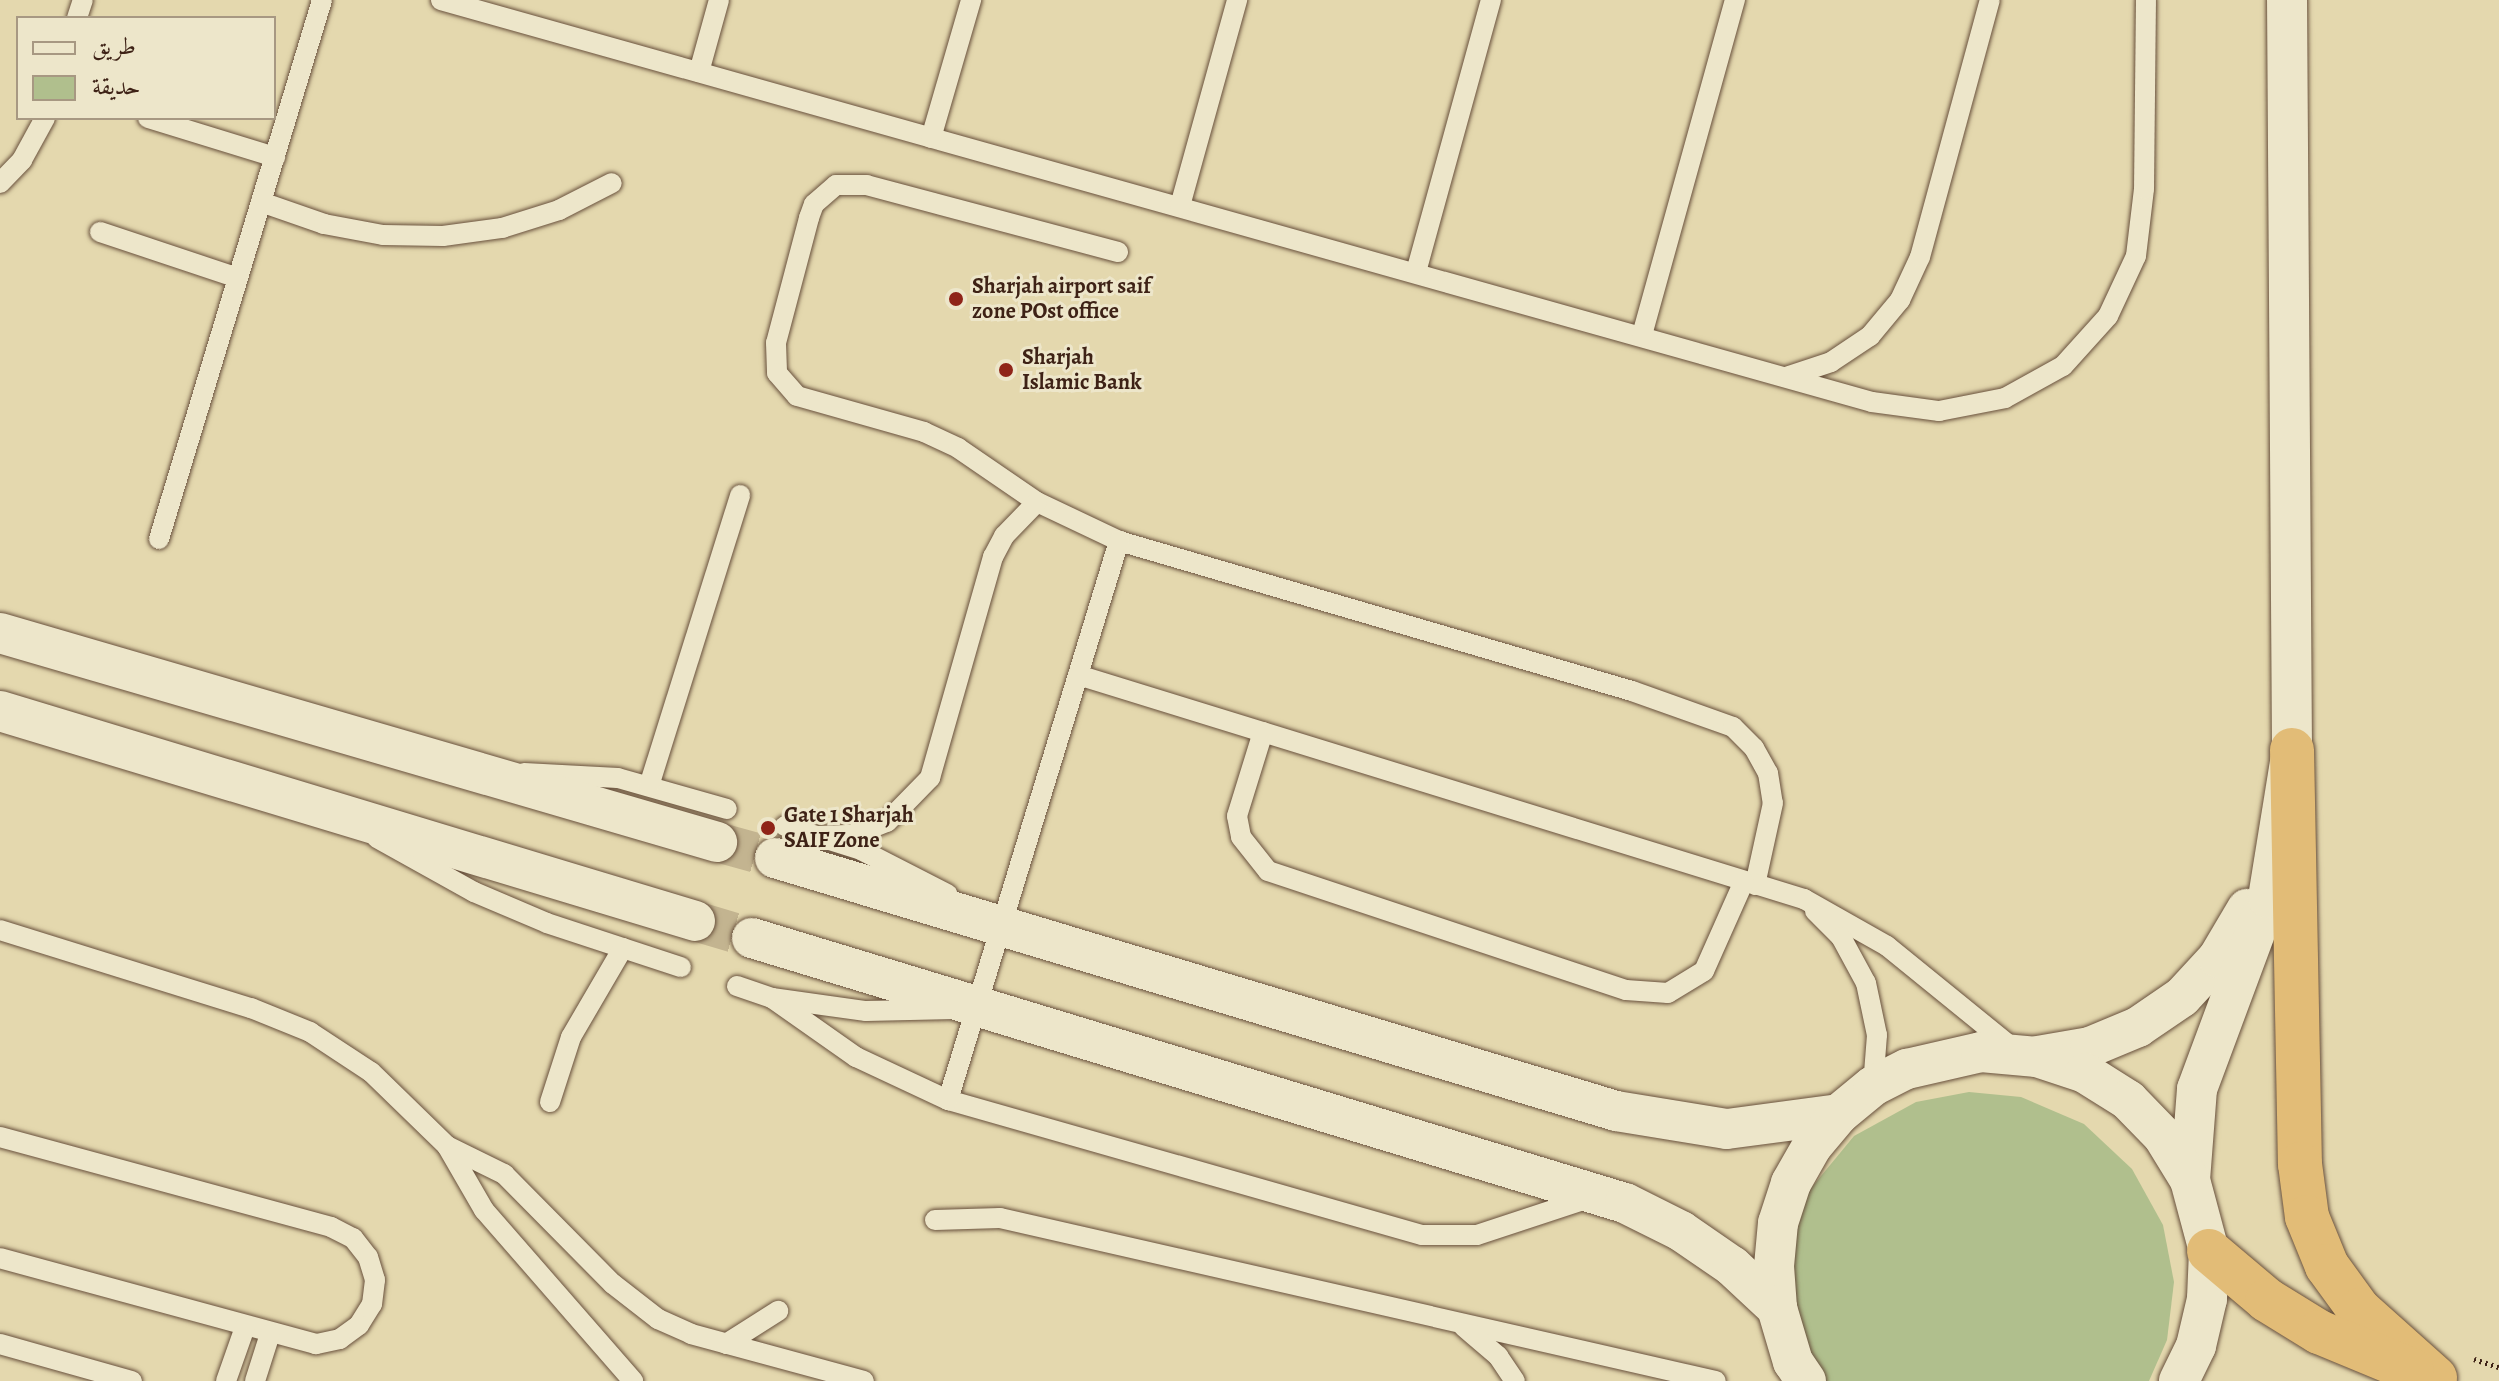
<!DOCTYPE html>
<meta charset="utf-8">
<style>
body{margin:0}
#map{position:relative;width:2499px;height:1381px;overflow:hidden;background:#e4d8ae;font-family:Alegreya,Amiri,serif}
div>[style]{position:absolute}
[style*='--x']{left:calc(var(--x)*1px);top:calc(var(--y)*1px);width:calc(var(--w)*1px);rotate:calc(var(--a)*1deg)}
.green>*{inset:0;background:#b0bf8d}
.minor-tunnel>*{height:40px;margin-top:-20px;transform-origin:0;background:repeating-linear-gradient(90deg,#c3b490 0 40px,transparent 0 60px)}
.path>*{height:5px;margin-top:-2.5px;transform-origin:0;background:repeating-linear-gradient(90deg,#3e2216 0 2px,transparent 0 6px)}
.roads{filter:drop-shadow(0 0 2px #68503c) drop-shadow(0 0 2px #68503c)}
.service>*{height:20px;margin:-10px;padding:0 10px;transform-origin:10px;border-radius:10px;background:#ede6ca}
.minor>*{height:40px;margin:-20px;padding:0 20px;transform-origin:20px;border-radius:20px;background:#ede6ca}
.motorway>*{height:44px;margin:-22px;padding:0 22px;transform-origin:22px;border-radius:22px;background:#e2bc77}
.dots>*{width:22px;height:22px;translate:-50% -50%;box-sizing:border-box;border:4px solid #ede6ca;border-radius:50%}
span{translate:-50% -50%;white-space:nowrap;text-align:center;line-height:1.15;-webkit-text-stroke:6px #ede6ca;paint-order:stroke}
.poi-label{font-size:22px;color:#3e2216;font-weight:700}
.left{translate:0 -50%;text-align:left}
.legend{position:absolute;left:16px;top:16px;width:260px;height:104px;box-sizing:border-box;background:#ede6ca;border:2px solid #a79882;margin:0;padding:10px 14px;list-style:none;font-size:24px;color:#3e2216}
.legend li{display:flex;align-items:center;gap:16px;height:40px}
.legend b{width:40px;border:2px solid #a79882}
</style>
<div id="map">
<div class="green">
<i style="clip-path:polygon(1969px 1092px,2021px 1097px,2084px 1124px,2132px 1169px,2163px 1225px,2174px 1282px,2167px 1340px,2149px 1381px,1809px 1381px,1785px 1253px,1807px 1193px,1854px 1136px,1916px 1102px)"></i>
</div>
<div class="minor-tunnel">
<i style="--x:717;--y:842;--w:60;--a:15.4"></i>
<i style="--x:695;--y:921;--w:59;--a:16.6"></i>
</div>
<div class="path">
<i style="--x:2474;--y:1359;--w:26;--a:18"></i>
</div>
<div class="roads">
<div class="service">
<i style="--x:441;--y:0;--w:1486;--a:15.69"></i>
<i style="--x:1872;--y:402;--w:68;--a:7.7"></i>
<i style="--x:1939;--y:411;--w:67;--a:-11.1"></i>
<i style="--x:2005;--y:398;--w:66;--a:-28.9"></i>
<i style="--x:2063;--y:366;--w:67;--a:-48"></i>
<i style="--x:2108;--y:316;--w:66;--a:-65"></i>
<i style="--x:2136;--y:256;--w:67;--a:-83.2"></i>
<i style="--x:2144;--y:189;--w:189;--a:-89.4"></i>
<i style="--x:77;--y:18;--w:19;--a:-72"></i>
<i style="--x:699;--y:72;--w:75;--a:-74.5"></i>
<i style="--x:148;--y:118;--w:133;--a:17.1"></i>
<i style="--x:931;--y:138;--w:144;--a:-73.8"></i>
<i style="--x:0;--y:183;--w:32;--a:-46"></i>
<i style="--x:22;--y:160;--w:48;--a:-61.3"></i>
<i style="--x:261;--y:202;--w:67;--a:19.2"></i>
<i style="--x:324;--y:224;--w:60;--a:10.6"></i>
<i style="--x:383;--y:235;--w:60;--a:1"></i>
<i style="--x:443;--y:236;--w:60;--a:-7.7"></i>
<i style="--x:502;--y:228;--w:60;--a:-17.5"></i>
<i style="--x:559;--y:210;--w:59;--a:-27"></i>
<i style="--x:1180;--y:206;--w:214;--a:-74.5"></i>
<i style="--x:100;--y:232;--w:145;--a:18.4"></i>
<i style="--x:1118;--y:252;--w:260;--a:-165.1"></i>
<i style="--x:867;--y:185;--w:31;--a:180"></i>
<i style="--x:836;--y:185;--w:29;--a:139"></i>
<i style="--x:814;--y:204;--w:15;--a:110"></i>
<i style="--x:809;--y:218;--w:129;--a:104.8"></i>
<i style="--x:776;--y:343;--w:30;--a:88"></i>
<i style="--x:777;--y:373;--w:30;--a:49"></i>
<i style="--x:797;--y:396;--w:132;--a:15.8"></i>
<i style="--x:924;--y:432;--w:38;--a:25"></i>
<i style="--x:958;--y:448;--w:96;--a:34.4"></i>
<i style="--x:1037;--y:502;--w:91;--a:25.4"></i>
<i style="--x:1119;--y:541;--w:534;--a:16.3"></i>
<i style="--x:1632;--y:691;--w:107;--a:19.6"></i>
<i style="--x:1733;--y:727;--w:30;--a:45"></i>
<i style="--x:1754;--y:748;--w:29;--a:61"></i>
<i style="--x:1768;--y:773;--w:30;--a:81"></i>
<i style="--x:1773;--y:803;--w:84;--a:102.4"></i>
<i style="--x:1416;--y:272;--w:282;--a:-74.6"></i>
<i style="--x:1642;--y:335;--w:348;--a:-74.5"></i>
<i style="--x:1786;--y:377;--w:47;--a:-18.4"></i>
<i style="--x:1831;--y:362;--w:47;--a:-33.7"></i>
<i style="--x:1870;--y:336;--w:47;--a:-50.2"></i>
<i style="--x:1900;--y:300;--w:47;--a:-65.1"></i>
<i style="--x:1920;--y:257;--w:266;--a:-74.8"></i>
<i style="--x:159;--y:539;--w:563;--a:-73.17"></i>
<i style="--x:1078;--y:675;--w:760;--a:17.15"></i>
<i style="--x:1804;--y:899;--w:95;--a:29.5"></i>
<i style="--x:1887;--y:946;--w:165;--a:39.1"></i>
<i style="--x:1263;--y:732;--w:88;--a:107.2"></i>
<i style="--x:1237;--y:816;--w:21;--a:79"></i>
<i style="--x:1241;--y:837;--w:43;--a:51.5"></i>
<i style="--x:1268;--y:871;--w:377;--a:18.4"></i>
<i style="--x:1626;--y:990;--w:42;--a:4.1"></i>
<i style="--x:1668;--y:993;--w:42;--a:-31.4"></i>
<i style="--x:1704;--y:971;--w:98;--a:-66"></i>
<i style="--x:524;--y:773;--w:94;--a:3"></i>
<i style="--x:618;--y:778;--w:113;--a:15.9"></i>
<i style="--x:649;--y:786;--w:305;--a:-72.6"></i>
<i style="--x:785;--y:826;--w:80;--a:17.5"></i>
<i style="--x:861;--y:850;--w:97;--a:27.1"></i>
<i style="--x:818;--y:836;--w:36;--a:-2"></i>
<i style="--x:854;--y:835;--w:35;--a:-22"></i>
<i style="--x:887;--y:822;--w:62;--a:-45.7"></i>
<i style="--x:930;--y:778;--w:230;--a:-74.1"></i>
<i style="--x:993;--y:557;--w:24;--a:-62"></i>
<i style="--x:1004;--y:536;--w:47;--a:-45.9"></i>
<i style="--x:377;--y:838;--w:111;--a:29.1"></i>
<i style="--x:474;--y:892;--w:79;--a:23"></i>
<i style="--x:547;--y:923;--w:141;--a:18.2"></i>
<i style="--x:1815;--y:911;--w:37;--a:45"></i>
<i style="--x:1841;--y:937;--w:52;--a:61.5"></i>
<i style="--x:1866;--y:983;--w:53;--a:78.1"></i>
<i style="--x:1877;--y:1035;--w:51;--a:94.5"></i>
<i style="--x:0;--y:930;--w:263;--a:17.3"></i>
<i style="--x:251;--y:1008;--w:64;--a:22.1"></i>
<i style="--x:310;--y:1032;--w:73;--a:33.3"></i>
<i style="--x:371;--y:1072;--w:106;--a:44.2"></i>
<i style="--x:447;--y:1146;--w:74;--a:60"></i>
<i style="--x:484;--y:1210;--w:227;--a:48.9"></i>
<i style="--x:737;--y:986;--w:37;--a:19"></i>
<i style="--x:772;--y:998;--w:95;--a:7.9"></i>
<i style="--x:866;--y:1011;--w:88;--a:-1.3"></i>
<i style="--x:772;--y:998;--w:103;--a:35.1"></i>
<i style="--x:856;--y:1057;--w:102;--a:25.1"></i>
<i style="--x:948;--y:1100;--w:493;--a:15.9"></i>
<i style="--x:1422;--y:1235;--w:55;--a:0"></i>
<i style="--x:1477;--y:1235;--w:115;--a:-18.3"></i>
<i style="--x:948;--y:1100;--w:585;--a:-72.99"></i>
<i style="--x:550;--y:1102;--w:68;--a:-72.1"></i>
<i style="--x:571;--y:1037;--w:103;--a:-59.7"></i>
<i style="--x:0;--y:1137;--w:343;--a:15.2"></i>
<i style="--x:331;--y:1227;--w:25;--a:27"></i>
<i style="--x:353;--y:1238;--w:24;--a:52"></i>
<i style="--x:368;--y:1257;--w:24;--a:73"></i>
<i style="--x:375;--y:1280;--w:24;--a:97"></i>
<i style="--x:372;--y:1304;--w:25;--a:122"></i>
<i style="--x:359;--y:1325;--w:24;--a:144"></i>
<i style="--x:340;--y:1339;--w:25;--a:168"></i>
<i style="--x:316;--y:1344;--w:327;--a:-164.8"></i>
<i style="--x:447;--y:1146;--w:64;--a:26.2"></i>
<i style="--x:504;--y:1174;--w:155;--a:45.3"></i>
<i style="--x:613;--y:1284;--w:57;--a:37.9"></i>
<i style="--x:658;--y:1319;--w:36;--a:24"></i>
<i style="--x:691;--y:1334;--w:179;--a:15.2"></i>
<i style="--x:935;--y:1220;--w:65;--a:-1.8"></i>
<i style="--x:1000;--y:1218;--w:734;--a:12.83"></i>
<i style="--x:1464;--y:1327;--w:45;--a:40.5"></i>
<i style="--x:1498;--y:1356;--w:30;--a:56"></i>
<i style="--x:0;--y:1344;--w:137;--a:15.7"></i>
<i style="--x:726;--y:1344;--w:62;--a:-32.4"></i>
<i style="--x:226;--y:1381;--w:57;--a:-70.6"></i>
<i style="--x:255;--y:1381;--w:49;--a:-72.3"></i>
</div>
<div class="minor">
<i style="--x:0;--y:633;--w:747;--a:16.25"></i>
<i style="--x:0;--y:711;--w:726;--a:16.81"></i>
<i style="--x:775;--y:858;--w:878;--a:16.74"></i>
<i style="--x:1616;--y:1111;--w:112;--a:9.2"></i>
<i style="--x:1727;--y:1129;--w:113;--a:-7.6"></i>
<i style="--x:752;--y:938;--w:912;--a:16.89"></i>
<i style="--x:1625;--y:1203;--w:63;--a:26.6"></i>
<i style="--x:1681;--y:1231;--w:62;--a:34.5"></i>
<i style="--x:1732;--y:1266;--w:62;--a:43"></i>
<i style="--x:2038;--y:1056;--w:53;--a:-9.8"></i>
<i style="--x:2090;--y:1047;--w:52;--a:-22.6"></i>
<i style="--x:2138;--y:1027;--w:53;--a:-34.3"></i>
<i style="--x:2182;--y:997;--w:53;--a:-47.3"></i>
<i style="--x:2218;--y:958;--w:57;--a:-59.4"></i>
<i style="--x:2190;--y:1180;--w:91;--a:-85.6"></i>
<i style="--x:2197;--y:1089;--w:204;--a:-69.6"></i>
<i style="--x:2268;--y:898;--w:150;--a:-80.8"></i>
<i style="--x:2292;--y:750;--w:750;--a:-90.38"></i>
<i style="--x:1806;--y:1381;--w:23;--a:-124"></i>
<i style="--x:1793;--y:1362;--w:56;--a:-106.5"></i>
<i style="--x:1777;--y:1308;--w:42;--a:-94.1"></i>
<i style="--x:1774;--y:1266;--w:43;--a:-84.7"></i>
<i style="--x:1778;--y:1223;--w:42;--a:-72"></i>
<i style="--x:1791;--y:1183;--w:43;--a:-60.4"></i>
<i style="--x:1812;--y:1146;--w:42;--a:-49.8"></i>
<i style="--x:1839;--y:1114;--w:44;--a:-39.5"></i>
<i style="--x:1873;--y:1086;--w:38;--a:-27"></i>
<i style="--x:1907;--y:1069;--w:76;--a:-12.9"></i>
<i style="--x:1981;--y:1052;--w:56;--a:5.1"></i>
<i style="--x:2037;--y:1057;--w:51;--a:18.4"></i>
<i style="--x:2085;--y:1073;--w:51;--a:32.1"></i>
<i style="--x:2128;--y:1100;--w:50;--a:45.8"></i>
<i style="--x:2163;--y:1136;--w:52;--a:58.5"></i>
<i style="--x:2190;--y:1180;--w:73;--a:75"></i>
<i style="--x:2209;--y:1251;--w:48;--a:92.4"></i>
<i style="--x:2207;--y:1299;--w:48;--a:103.2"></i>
<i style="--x:2196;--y:1346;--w:39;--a:116"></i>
</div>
<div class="motorway">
<i style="--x:2292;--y:750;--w:414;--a:88.9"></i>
<i style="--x:2300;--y:1164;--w:53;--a:82.5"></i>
<i style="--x:2307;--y:1217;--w:53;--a:67.8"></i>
<i style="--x:2327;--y:1266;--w:54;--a:54"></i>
<i style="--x:2359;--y:1310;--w:102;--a:41.8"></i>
<i style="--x:2209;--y:1251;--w:76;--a:40.2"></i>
<i style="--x:2267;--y:1300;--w:61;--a:31.6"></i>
<i style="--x:2319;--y:1332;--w:100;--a:22.4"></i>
</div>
</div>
<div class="dots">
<i style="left:956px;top:299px;background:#8f2418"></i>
<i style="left:1006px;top:370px;background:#8f2418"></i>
<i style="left:768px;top:828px;background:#8f2418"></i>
</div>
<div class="poi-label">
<span class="left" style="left:972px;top:299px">Sharjah airport saif<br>zone POst office</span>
<span class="left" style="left:1022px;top:370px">Sharjah<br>Islamic Bank</span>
<span class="left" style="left:784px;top:828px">Gate 1 Sharjah<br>SAIF Zone</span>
</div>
<ul class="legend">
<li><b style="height:10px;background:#ede6ca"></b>طريق</li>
<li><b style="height:22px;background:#b0bf8d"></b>حديقة</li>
</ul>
</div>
